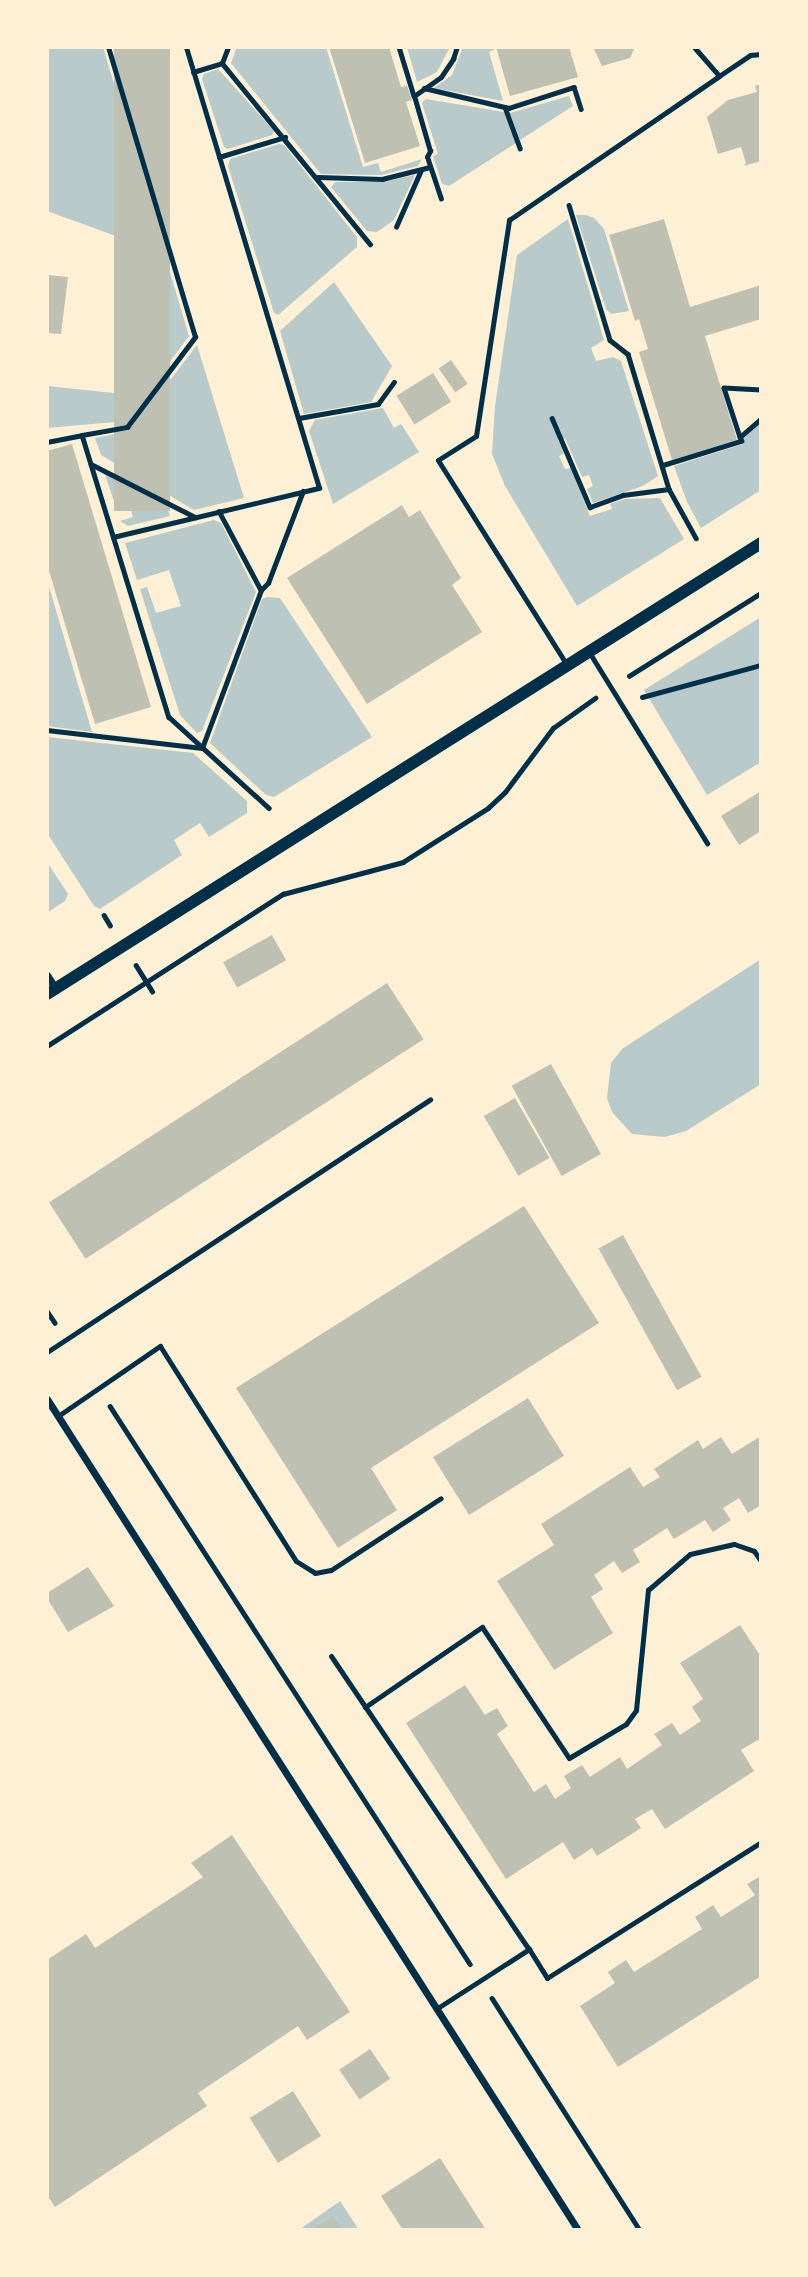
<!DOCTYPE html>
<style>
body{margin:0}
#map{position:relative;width:808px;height:2277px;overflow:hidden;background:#fdf0d5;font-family:"Work Sans",sans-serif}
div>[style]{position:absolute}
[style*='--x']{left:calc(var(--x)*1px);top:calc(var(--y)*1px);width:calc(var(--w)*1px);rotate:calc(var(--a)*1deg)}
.green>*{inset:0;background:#b9caca}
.building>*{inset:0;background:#bec0b2;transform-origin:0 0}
.path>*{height:4.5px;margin:-2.25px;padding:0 2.25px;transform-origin:2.25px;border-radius:2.25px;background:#003049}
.service>*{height:5px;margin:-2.5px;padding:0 2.5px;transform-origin:2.5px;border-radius:2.5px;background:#003049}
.minor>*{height:7px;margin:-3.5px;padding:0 3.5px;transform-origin:3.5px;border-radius:3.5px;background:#003049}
.tertiary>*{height:12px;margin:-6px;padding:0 6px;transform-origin:6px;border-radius:6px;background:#003049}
span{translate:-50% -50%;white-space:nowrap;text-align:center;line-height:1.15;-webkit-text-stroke:7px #fdf0d5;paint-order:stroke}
.frame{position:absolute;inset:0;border:49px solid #fdf0d5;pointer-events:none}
</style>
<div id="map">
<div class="green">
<i style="clip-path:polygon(47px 47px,103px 47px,189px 336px,126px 421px,47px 428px,47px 386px,123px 394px,149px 316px,127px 240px,47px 211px)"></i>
<i style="clip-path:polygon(237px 47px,326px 47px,363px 167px,378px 163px,381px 172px,422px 159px,418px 166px,381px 175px,321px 174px,231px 63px)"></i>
<i style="clip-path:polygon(407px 47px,450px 47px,437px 72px,417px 82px)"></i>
<i style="clip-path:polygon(463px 47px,493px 47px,494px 50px,489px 52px,503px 101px,434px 88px,452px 75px)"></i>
<i style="clip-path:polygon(218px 69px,274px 131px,272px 135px,228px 149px,224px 147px,202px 79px,204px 74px)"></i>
<i style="clip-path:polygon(569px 96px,573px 106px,520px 140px,510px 113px)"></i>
<i style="clip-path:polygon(426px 99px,504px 112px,516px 143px,449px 186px,442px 184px,433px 156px,438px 154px,422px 103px)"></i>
<i style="clip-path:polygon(279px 144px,284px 145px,357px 237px,357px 247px,278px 315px,274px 313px,228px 166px,230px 159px)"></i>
<i style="clip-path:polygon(415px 175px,394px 220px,377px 232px,367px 231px,331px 187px,335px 182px,383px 182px)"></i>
<i style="clip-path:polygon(586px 215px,594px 218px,604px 229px,629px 311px,611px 314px,606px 309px,576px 215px)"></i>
<i style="clip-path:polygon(568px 219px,604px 340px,591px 348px,596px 361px,613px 357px,621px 361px,658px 476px,643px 486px,593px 503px,587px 489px,593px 486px,589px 475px,582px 477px,565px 438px,558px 440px,564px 453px,559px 456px,565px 469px,571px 468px,590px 516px,612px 509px,610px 504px,625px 499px,660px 498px,684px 539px,577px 606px,505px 486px,492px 454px,495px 406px,517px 255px)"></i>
<i style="clip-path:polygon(334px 282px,392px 366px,371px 402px,304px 414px,280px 331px)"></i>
<i style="clip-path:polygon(197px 345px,244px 498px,194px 510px,101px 455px,95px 438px,131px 431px)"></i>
<i style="clip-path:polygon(383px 408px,394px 428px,401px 424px,419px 452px,333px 504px,309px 431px,315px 420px)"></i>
<i style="clip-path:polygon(761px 423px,761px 490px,701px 528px,687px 502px,674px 466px,743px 444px,742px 440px)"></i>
<i style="clip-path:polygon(104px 471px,167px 507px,170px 516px,128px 526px,120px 521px,133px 517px,129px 504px,116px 508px)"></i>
<i style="clip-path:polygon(214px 520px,221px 523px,256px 592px,202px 731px,197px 733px,180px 715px,140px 589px,147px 587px,156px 613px,181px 606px,169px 570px,137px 580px,125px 543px)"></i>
<i style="clip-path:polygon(47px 580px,92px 732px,47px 726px)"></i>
<i style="clip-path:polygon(267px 597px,280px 598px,372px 737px,274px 797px,266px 795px,210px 743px,262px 599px)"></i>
<i style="clip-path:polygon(761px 617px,761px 762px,707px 795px,644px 690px)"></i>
<i style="clip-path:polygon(47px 737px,193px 753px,247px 801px,247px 813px,209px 837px,200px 823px,174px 840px,182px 855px,100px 909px,94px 906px,47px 833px)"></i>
<i style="clip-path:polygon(47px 862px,68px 894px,65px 901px,47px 913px)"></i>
<i style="clip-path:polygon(761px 959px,761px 1084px,686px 1131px,665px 1137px,632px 1134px,612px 1112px,607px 1098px,611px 1063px,622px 1049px)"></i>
<i style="clip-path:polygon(340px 2201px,359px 2230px,299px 2230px)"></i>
</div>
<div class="building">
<i style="left:114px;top:47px;width:56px;height:464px"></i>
<i style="clip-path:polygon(329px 47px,389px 47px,401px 87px,407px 86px,412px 100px,406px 102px,420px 146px,365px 163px)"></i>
<i style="clip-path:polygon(496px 47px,569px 47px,578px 77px,510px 96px)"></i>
<i style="clip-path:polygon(593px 47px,635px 47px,630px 58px,602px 66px)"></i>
<i style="clip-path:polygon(761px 84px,761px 161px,744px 166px,746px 163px,741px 147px,718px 154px,707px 117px,728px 100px,757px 92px,755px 86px)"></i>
<i style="clip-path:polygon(664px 219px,690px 307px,761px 285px,761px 319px,705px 336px,737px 440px,672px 460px,639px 352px,648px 349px,639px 319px,635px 321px,609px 235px)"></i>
<i style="clip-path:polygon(47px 275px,68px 277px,61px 334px,47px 333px)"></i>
<i style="left:451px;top:360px;width:29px;height:15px;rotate:55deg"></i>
<i style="left:433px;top:373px;width:34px;height:43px;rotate:58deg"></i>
<i style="clip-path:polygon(72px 444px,151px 707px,95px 724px,47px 564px,47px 451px)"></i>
<i style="clip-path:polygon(402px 505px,409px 517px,420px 510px,461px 578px,452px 585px,482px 632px,367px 704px,287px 578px)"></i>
<i style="clip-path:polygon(761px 791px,761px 831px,739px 845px,721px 816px)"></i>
<i style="left:272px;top:935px;width:29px;height:56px;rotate:61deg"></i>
<i style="left:387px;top:983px;width:67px;height:403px;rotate:57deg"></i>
<i style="left:551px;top:1064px;width:103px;height:45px;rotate:61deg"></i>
<i style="left:515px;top:1098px;width:69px;height:36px;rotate:60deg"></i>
<i style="clip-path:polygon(524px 1206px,599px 1323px,371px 1468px,397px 1510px,338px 1548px,236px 1388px)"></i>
<i style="left:623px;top:1235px;width:162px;height:28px;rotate:61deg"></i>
<i style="left:528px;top:1398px;width:68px;height:112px;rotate:58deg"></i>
<i style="clip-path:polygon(761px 1436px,761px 1505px,748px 1513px,739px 1498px,723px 1508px,731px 1520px,713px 1532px,705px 1520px,674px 1539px,667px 1528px,633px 1550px,640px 1562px,622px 1573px,614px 1561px,594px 1575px,603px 1589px,591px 1597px,613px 1633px,554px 1670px,497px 1581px,554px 1545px,541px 1524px,630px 1467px,643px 1487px,660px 1477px,654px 1469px,698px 1440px,703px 1449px,721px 1437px,732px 1454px)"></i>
<i style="clip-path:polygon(88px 1567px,114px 1606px,68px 1632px,47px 1598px,47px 1593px)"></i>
<i style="clip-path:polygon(740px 1625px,761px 1657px,761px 1738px,741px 1750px,754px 1771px,665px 1829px,652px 1809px,635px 1819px,641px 1828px,597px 1856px,592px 1848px,574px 1860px,563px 1842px,506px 1879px,406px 1723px,465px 1685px,485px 1715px,497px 1708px,508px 1726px,497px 1734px,534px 1792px,546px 1784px,555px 1799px,571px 1788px,564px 1776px,582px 1765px,590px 1777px,620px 1757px,627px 1769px,662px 1745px,654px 1734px,672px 1723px,680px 1735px,701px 1721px,692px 1707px,703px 1699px,680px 1663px)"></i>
<i style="clip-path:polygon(232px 1835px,350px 2012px,307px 2040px,298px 2026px,198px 2093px,207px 2106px,55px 2207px,47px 2195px,47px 1960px,86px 1934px,95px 1948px,203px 1877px,191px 1863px)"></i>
<i style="clip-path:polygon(761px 1876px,761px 1976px,618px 2067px,580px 2006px,615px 1983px,608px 1972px,626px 1960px,634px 1972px,702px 1929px,695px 1917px,713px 1905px,721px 1917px,755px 1895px,747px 1884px)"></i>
<i style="left:370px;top:2049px;width:36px;height:37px;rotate:56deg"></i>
<i style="left:293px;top:2091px;width:53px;height:51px;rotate:58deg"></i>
<i style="clip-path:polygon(440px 2158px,486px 2230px,403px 2230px,381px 2196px)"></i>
<i style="clip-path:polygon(333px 2216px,342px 2230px,311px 2230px)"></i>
</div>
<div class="path">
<i style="--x:399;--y:47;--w:51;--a:73"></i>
<i style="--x:222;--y:63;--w:234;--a:50.7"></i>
<i style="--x:193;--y:72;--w:30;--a:-17"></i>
<i style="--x:222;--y:63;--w:17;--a:-69"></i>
<i style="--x:424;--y:88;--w:87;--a:13.2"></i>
<i style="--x:509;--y:108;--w:68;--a:-17.9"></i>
<i style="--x:574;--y:87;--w:23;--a:72"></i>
<i style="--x:505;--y:107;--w:44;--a:69.9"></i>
<i style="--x:219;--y:157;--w:69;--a:-16.9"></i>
<i style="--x:318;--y:177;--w:64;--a:1.8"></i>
<i style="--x:382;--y:179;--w:49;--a:-14"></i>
<i style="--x:441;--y:199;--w:44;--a:-108.4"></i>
<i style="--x:427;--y:157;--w:7;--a:-63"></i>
<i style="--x:430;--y:151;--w:57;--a:-106.2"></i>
<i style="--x:414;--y:96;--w:33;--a:-35"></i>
<i style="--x:441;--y:77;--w:22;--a:-56"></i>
<i style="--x:453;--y:59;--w:13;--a:-72"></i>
<i style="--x:569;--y:205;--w:141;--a:73.1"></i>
<i style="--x:610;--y:340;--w:23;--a:38"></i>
<i style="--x:628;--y:354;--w:141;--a:73.1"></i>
<i style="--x:669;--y:489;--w:56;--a:61.1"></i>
<i style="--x:396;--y:227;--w:62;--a:-66.3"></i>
<i style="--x:761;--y:390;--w:37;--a:-177"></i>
<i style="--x:724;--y:388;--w:52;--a:71.9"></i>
<i style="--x:740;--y:437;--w:28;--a:-41"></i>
<i style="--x:299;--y:418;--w:80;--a:-10"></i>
<i style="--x:378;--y:404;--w:27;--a:-54"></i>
<i style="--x:552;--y:418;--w:97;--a:66.9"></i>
<i style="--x:590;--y:507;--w:35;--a:-20"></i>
<i style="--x:623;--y:495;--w:46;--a:-7.4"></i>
<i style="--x:82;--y:435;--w:46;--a:-10.1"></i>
<i style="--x:127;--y:427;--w:113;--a:-52.9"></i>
<i style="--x:195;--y:337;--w:303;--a:-106.7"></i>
<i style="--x:47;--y:442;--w:36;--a:-11"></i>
<i style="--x:82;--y:435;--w:295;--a:72.9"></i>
<i style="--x:169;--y:717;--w:135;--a:42.3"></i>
<i style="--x:91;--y:464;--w:117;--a:27"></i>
<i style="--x:663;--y:465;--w:82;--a:-17.1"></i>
<i style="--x:741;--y:441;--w:4;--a:-104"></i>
<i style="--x:219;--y:511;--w:89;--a:62"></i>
<i style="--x:113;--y:537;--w:212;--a:-13.4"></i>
<i style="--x:319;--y:488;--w:461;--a:-106.8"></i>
<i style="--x:629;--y:676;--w:156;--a:-32.2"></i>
<i style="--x:642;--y:697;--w:123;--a:-15.1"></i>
<i style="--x:47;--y:730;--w:156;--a:6.6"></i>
<i style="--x:202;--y:748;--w:169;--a:-69.5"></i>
<i style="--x:261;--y:590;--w:10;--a:-45"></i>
<i style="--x:268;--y:583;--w:98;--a:-69.2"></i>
<i style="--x:104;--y:915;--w:12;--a:59"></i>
<i style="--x:136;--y:965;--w:31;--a:58"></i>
<i style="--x:47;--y:1046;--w:281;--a:-32.8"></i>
<i style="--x:283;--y:894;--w:124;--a:-14.9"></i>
<i style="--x:403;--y:862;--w:101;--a:-32.4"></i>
<i style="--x:488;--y:808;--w:23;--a:-43"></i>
<i style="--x:505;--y:792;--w:80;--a:-53.1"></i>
<i style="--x:553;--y:728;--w:52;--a:-35.5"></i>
<i style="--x:47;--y:1311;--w:14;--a:56"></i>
<i style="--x:110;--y:1406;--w:664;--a:57.17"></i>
<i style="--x:492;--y:1998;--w:275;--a:57.5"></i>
</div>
<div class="service">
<i style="--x:694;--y:47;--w:38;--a:49"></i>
<i style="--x:589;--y:652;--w:225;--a:58.3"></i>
<i style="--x:567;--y:665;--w:242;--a:-122.2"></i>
<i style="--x:438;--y:460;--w:45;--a:-32.3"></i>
<i style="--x:476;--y:436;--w:219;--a:-81.3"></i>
<i style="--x:509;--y:220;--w:255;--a:-34.4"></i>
<i style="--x:719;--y:76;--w:37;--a:-34"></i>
<i style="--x:750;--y:55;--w:11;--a:-5"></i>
<i style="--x:47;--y:1352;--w:459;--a:-33.4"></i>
<i style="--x:58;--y:1416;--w:124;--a:-34.5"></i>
<i style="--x:160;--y:1346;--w:254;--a:57.7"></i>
<i style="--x:296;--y:1561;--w:22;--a:32"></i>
<i style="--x:315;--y:1573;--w:16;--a:-11"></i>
<i style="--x:331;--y:1570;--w:131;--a:-33.2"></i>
<i style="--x:331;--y:1656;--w:354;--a:56"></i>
<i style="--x:365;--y:1707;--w:142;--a:-34.4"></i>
<i style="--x:482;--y:1627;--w:157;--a:56.4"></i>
<i style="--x:569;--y:1758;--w:66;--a:-30.8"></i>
<i style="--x:626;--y:1724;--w:17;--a:-54"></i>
<i style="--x:636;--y:1710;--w:121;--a:-84.3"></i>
<i style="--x:648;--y:1590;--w:55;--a:-40.6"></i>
<i style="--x:690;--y:1554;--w:45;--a:-12.8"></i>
<i style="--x:734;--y:1544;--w:21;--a:19"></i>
<i style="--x:754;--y:1551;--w:12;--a:55"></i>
<i style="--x:436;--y:2009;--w:111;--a:-32.8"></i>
<i style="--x:529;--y:1949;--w:34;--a:58"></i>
<i style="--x:547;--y:1978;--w:254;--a:-32.4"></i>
</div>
<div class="minor">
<i style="--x:47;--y:975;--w:17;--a:57"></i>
<i style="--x:47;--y:1399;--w:986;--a:57.42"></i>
</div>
<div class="tertiary">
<i style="--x:47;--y:994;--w:845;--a:-32.28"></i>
</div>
<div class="frame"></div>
</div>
